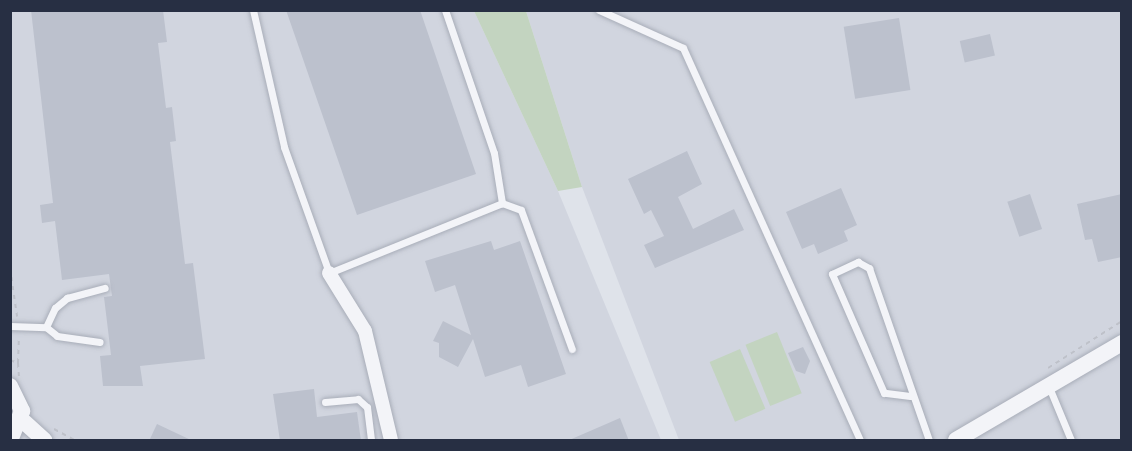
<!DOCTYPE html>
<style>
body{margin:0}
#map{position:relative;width:1132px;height:451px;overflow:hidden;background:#dfe3ea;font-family:Figtree,sans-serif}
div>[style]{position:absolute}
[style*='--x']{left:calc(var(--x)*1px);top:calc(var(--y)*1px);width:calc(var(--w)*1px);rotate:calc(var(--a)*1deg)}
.built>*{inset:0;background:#d1d5df}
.green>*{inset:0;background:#c3d4c0;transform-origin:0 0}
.building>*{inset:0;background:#bcc1cd;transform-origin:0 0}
.path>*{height:2px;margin-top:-1px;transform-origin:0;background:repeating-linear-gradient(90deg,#bec1c9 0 4.5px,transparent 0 9px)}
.roads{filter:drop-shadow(0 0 2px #a8adb8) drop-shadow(0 0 2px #a8adb8)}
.service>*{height:7px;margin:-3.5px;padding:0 3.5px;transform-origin:3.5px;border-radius:3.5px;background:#f3f4f8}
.minor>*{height:14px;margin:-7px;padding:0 7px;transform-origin:7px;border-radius:7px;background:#f3f4f8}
.tertiary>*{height:16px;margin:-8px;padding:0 8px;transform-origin:8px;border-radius:8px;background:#f3f4f8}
span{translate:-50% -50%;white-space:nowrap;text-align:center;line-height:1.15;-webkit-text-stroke:5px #eff2f7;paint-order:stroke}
.frame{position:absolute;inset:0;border:12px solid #272f43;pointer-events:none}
</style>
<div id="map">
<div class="built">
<i style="clip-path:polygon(10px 11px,474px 11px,558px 191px,661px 440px,11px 440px)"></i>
<i style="clip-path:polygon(526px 11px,1121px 11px,1121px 440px,679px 440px,582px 187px)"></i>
</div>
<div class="green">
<i style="clip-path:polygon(474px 11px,526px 11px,582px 187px,558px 191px)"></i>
<i style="left:777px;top:332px;width:66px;height:34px;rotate:68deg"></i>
<i style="left:740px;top:349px;width:65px;height:33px;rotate:67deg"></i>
</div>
<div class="building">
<i style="clip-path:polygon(31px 10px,163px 10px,167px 42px,158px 43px,166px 108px,172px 107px,176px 141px,170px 142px,185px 264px,193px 263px,205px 359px,140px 366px,143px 386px,103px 386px,100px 356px,111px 355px,104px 297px,112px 296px,109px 274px,62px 280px,55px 221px,42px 223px,40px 205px,53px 203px)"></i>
<i style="clip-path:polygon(286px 10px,420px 10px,476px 174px,357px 215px)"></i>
<i style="left:899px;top:18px;width:73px;height:56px;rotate:81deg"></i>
<i style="left:990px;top:34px;width:22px;height:31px;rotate:77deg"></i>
<i style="clip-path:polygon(687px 151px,702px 184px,678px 197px,693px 229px,734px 209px,744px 230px,655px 268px,644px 245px,664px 236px,651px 210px,644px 214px,628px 179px)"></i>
<i style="clip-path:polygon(841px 188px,857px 225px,844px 231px,848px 241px,818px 254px,814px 244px,802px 249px,786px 212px)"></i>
<i style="left:1030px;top:194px;width:37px;height:24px;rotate:71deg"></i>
<i style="clip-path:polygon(1122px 194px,1122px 257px,1098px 262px,1092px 239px,1085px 240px,1077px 204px)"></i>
<i style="clip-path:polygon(491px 241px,494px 250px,520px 241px,566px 374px,528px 387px,521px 365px,485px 377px,473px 339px,458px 367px,439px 357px,439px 343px,433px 341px,443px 321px,471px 335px,455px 285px,435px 292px,425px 261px)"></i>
<i style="clip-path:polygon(803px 347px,810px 361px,805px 374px,796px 371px,788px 353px)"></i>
<i style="clip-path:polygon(314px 389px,317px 417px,357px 412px,361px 441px,280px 441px,273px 394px)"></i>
<i style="clip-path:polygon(620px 418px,629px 441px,567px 441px)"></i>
<i style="clip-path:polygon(157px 424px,193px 441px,149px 441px)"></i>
</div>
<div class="path">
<i style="--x:10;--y:268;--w:49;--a:81.7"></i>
<i style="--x:10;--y:360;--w:9;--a:21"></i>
<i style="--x:18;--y:363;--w:13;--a:86"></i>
<i style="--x:18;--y:363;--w:27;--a:-88"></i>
<i style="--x:1048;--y:368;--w:88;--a:-32.4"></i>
<i style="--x:54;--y:429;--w:24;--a:28"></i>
</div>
<div class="roads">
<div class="service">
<i style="--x:253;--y:10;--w:140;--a:77.2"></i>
<i style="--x:284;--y:147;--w:134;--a:70.3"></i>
<i style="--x:329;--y:273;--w:187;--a:-22"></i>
<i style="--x:502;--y:203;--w:20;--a:20"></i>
<i style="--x:521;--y:210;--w:148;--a:69.9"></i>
<i style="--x:445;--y:10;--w:151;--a:71.1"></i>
<i style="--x:494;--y:153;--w:51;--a:80.9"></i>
<i style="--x:599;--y:10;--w:92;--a:24.3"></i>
<i style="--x:683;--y:48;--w:430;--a:65.7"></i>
<i style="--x:10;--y:326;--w:36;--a:2"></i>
<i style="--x:46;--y:327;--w:14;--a:39"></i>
<i style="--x:57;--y:336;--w:43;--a:7.9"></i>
<i style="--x:46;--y:327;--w:21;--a:-65"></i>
<i style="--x:55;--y:308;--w:16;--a:-40"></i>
<i style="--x:67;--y:298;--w:39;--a:-15"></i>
<i style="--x:1049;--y:387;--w:57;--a:67.5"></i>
<i style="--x:910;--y:396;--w:26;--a:-173"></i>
<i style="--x:884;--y:393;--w:130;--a:-113.6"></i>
<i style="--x:832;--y:274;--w:29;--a:-25"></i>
<i style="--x:858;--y:262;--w:13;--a:29"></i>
<i style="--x:869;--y:268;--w:182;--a:70.8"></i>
<i style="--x:325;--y:402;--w:33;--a:-5"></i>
<i style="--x:358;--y:399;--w:12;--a:42"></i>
<i style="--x:367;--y:407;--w:33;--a:83"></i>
</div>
<div class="minor">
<i style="--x:329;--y:273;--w:68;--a:58.2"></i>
<i style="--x:365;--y:331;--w:112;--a:76.6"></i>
</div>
<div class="tertiary">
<i style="--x:10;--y:386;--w:28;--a:64"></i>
<i style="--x:22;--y:411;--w:31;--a:112"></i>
<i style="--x:22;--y:420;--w:30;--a:42"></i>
<i style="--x:956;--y:440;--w:192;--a:-30.3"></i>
</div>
</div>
<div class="frame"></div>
</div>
